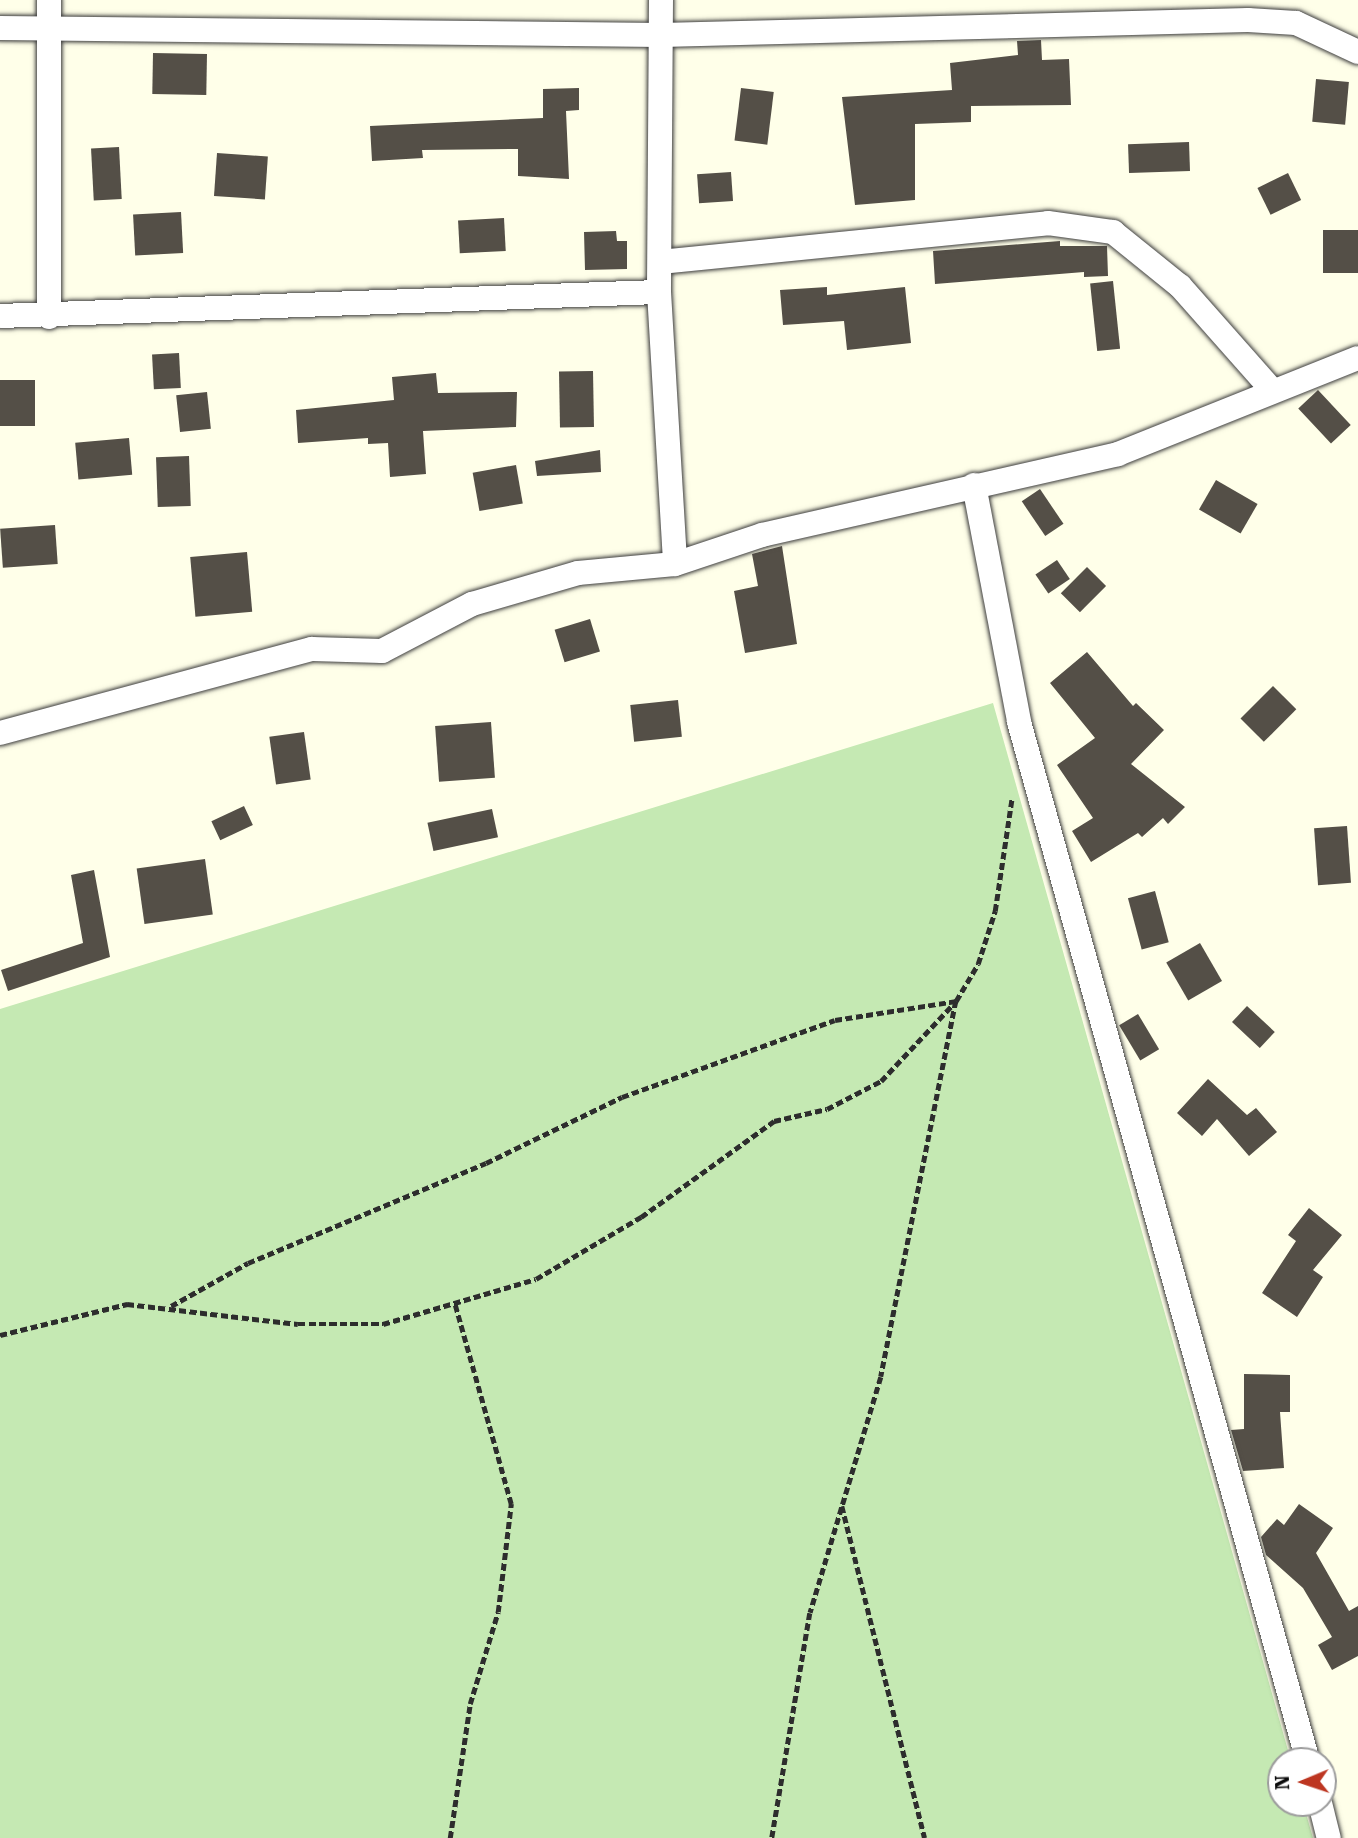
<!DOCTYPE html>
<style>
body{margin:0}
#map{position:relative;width:1358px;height:1838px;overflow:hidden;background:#ffffe9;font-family:"Roboto Serif",serif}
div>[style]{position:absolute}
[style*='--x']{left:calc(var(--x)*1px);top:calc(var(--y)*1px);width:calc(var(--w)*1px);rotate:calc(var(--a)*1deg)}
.green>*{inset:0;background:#c5e9b3}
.building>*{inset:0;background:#544f47;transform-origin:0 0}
.path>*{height:4.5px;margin-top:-2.25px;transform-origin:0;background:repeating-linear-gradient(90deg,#2d2d2d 0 7px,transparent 0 10.5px)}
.roads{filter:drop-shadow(0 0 2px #3e3e3e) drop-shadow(0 0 2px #3e3e3e)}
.street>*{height:24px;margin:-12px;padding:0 12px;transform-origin:12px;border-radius:12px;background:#fff}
span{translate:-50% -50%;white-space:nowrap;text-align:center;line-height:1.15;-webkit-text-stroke:7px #fff;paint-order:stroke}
.north{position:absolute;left:1267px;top:1747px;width:70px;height:70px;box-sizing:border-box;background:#fff;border:2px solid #9d9d9d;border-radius:50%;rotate:268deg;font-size:19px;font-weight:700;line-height:28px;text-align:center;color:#0b0b0b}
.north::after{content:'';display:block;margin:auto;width:24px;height:32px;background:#bd3621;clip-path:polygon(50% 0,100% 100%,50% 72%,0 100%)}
</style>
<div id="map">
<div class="green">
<i style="clip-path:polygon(993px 703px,1291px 1761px,1281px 1761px,1281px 1803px,1303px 1803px,1313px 1838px,0 1838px,0 1009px)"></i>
</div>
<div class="building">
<i style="clip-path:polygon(1041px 40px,1042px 60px,1069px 59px,1071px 105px,971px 106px,971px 122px,915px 124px,915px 200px,855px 205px,842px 97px,952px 90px,950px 63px,1018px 55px,1017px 41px)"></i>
<i style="left:153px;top:53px;width:54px;height:41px;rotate:1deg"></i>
<i style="left:1316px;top:79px;width:33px;height:43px;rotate:5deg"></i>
<i style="clip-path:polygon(579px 88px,579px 110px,566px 111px,569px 179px,518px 176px,518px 149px,422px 150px,423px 158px,372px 161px,370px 126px,543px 118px,543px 89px)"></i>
<i style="left:741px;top:88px;width:33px;height:53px;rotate:7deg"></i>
<i style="left:1189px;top:142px;width:29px;height:61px;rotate:88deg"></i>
<i style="left:119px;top:147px;width:52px;height:28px;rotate:87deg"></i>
<i style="left:217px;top:153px;width:51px;height:43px;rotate:4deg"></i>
<i style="left:731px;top:172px;width:29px;height:34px;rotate:86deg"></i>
<i style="left:1288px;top:173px;width:30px;height:34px;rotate:64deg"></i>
<i style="left:181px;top:212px;width:41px;height:48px;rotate:87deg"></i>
<i style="left:504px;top:218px;width:33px;height:46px;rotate:87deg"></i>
<i style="left:1358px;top:230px;width:43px;height:35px;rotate:90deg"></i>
<i style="clip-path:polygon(616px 231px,617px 241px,627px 241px,627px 269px,585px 270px,584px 232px)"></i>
<i style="clip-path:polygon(1060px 241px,1060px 246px,1107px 246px,1108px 276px,1084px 277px,1084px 272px,935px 284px,933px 251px)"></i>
<i style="left:1113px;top:281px;width:68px;height:23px;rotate:84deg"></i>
<i style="clip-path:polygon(827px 287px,827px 295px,905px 287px,911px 343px,847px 350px,844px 321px,783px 325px,780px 290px)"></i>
<i style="left:179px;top:353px;width:35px;height:27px;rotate:87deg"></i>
<i style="left:593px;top:371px;width:56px;height:34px;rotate:89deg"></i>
<i style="clip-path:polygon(436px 373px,438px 393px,517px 392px,516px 427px,423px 431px,426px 474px,390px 477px,388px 443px,368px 444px,368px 438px,298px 443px,296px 410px,394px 400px,392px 377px)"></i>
<i style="left:0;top:380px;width:35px;height:46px"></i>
<i style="left:1318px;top:390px;width:48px;height:27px;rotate:47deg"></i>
<i style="left:207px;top:392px;width:37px;height:31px;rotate:84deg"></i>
<i style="left:129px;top:438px;width:37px;height:54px;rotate:85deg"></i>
<i style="clip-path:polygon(600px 450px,601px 472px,537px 476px,535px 461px)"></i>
<i style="left:189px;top:456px;width:50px;height:33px;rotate:88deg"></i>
<i style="left:516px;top:465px;width:39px;height:44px;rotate:80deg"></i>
<i style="left:1216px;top:480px;width:48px;height:34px;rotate:30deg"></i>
<i style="left:1040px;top:489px;width:42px;height:22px;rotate:56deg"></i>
<i style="left:55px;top:525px;width:39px;height:55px;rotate:86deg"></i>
<i style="clip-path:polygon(782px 546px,797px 644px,745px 653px,734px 591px,758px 586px,752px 554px)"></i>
<i style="left:247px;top:552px;width:60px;height:57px;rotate:85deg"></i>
<i style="left:1057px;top:560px;width:23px;height:26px;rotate:56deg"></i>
<i style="left:1087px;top:567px;width:27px;height:37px;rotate:45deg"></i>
<i style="left:590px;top:619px;width:34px;height:37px;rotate:73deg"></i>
<i style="clip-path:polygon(1087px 652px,1133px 706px,1136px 703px,1164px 730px,1131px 764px,1185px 807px,1168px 824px,1163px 818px,1142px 837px,1138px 833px,1091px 862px,1072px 831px,1093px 818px,1057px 765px,1095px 738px,1050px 683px)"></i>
<i style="left:1273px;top:686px;width:33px;height:46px;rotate:45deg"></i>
<i style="left:678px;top:700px;width:37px;height:48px;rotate:84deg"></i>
<i style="left:491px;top:722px;width:56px;height:56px;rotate:86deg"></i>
<i style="left:304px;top:732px;width:48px;height:35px;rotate:82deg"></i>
<i style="left:244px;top:806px;width:21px;height:36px;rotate:65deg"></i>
<i style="left:492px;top:809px;width:29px;height:66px;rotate:78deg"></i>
<i style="left:1347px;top:826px;width:57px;height:33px;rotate:86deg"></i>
<i style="left:205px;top:859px;width:56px;height:69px;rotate:82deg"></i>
<i style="clip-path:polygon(94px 870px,110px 957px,8px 991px,1px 970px,83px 943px,71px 875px)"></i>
<i style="left:1155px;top:891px;width:53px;height:28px;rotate:75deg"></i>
<i style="left:1200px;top:943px;width:44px;height:39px;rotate:60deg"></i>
<i style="left:1247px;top:1006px;width:38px;height:22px;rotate:43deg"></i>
<i style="left:1138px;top:1014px;width:41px;height:22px;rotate:59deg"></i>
<i style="clip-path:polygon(1208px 1079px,1247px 1115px,1256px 1108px,1277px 1132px,1249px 1156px,1217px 1119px,1202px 1136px,1177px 1113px)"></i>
<i style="clip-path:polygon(1309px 1208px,1342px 1235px,1313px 1270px,1323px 1277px,1297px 1317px,1262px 1293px,1296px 1241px,1288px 1235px)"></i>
<i style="clip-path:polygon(1244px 1374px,1290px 1375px,1290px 1412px,1280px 1412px,1284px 1468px,1243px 1471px,1231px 1430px,1244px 1429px)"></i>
<i style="clip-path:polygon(1299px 1504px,1333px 1528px,1316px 1553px,1349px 1611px,1358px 1606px,1358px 1656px,1332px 1670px,1318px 1645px,1332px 1637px,1303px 1588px,1266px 1555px,1261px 1537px,1277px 1519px,1284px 1525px)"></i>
</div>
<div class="path">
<i style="--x:171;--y:1306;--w:88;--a:-29.2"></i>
<i style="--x:248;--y:1263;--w:258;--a:-22.8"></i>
<i style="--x:486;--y:1163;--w:151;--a:-25.9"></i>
<i style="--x:622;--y:1097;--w:226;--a:-19.9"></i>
<i style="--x:835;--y:1020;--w:122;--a:-8.9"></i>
<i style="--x:956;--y:1001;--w:383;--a:101.3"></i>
<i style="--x:881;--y:1377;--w:246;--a:106.7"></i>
<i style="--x:810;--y:1613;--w:228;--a:99.6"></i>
<i style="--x:0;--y:1335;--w:131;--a:-13.7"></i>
<i style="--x:127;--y:1304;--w:172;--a:6.7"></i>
<i style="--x:298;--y:1324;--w:85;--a:0"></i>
<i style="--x:383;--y:1324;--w:159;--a:-16.4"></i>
<i style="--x:536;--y:1279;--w:122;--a:-30.6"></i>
<i style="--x:641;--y:1217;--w:164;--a:-35.8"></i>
<i style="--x:774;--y:1121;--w:54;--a:-12.8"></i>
<i style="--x:827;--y:1109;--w:61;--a:-27.4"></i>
<i style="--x:881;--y:1081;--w:110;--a:-46.8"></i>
<i style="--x:956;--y:1001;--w:43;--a:-59.3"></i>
<i style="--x:978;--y:964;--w:56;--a:-72.2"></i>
<i style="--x:995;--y:911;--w:115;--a:-81.5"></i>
<i style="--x:842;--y:1506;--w:342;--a:76"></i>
<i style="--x:450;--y:1838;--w:135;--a:-81.5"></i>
<i style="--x:470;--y:1704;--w:96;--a:-73.1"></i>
<i style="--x:498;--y:1612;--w:109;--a:-83.1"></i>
<i style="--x:511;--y:1504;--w:207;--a:-105.7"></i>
</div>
<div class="roads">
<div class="street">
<i style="--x:49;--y:0;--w:317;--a:90"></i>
<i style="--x:661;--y:0;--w:292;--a:90.4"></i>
<i style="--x:659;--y:292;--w:272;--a:86.6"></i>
<i style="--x:0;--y:28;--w:661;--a:0.61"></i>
<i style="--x:661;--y:35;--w:587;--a:-1.46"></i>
<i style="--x:1248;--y:20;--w:48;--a:3.6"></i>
<i style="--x:1296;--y:23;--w:68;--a:25.1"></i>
<i style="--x:660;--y:262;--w:390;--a:-5.7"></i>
<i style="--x:1048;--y:223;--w:66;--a:7.9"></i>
<i style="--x:1113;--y:232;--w:86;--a:38.9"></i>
<i style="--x:1180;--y:286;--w:140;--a:48.5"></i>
<i style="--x:0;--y:316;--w:659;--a:-2.09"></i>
<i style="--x:974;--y:485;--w:241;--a:79.2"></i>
<i style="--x:1019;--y:722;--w:1078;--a:74.46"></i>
<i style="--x:0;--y:733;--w:323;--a:-15.1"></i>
<i style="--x:312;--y:649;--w:70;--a:1.6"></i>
<i style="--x:382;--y:651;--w:102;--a:-27.6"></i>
<i style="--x:472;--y:604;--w:110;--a:-16.3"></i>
<i style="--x:578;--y:573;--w:97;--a:-5.3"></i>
<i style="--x:675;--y:564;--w:92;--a:-18.4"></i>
<i style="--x:762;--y:535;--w:365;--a:-12.8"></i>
<i style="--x:1118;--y:454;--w:258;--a:-21.8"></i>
<i style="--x:1320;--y:1803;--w:36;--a:76"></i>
</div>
</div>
<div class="north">N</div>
</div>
